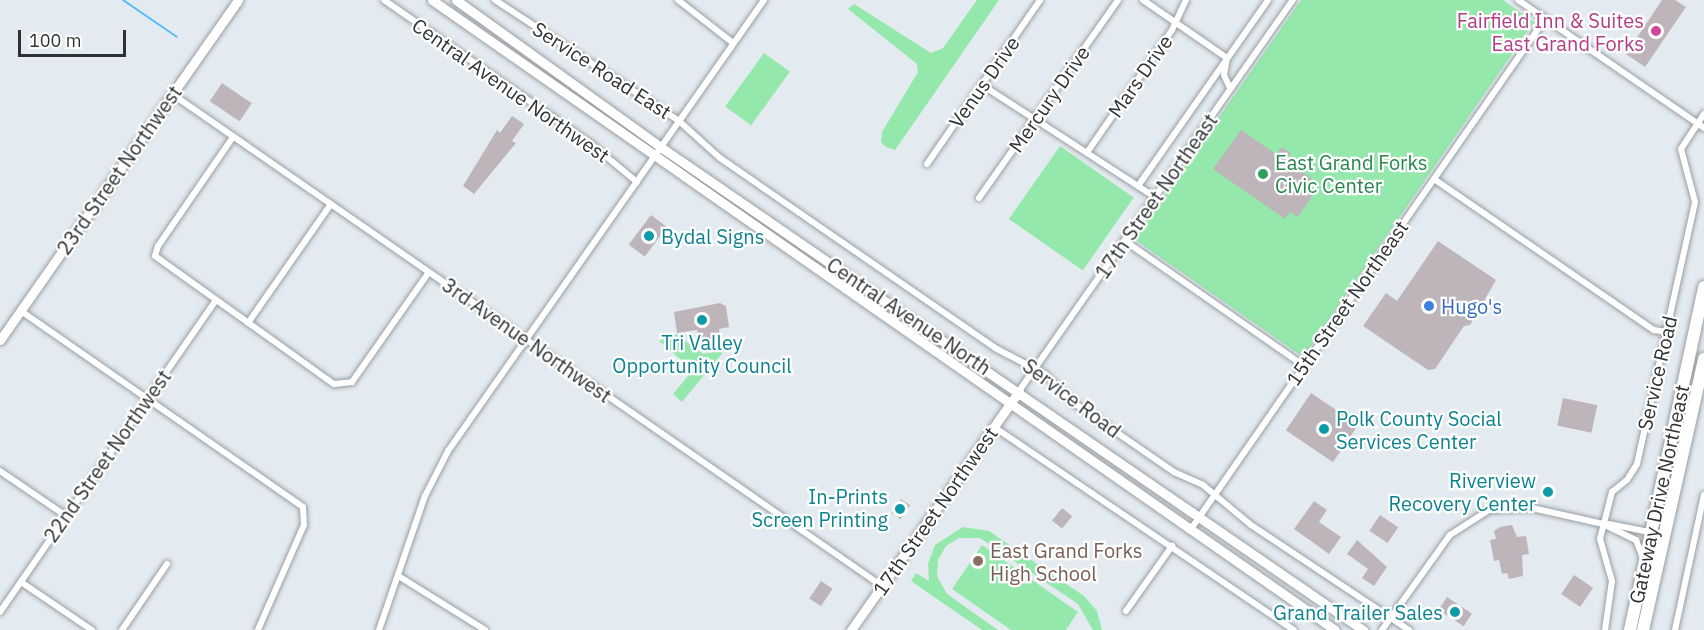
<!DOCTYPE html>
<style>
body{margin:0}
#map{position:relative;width:1704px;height:630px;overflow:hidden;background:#e4ebf0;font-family:"IBM Plex Sans",sans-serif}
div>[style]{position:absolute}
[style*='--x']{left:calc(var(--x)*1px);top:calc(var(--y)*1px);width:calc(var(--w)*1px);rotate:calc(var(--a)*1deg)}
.green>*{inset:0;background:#95e8ab;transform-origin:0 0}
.stream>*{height:2px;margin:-1px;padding:0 1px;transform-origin:1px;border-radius:1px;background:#55bcf5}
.building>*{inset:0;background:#bdb5b9;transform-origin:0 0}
.roads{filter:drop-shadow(0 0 2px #999fa4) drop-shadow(0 0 2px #999fa4)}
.street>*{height:6px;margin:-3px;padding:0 3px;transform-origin:3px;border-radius:3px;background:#fff}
.secondary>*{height:9px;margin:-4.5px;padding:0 4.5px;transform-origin:4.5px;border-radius:4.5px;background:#fff}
.highway>*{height:12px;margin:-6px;padding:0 6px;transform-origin:6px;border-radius:6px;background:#fff}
.dots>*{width:16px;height:16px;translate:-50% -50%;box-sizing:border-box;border:3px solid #fff;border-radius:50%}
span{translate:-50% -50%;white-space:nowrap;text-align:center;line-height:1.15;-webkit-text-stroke:4.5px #fff;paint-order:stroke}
.hotel-label{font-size:20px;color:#b23c85}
.right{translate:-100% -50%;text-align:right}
.street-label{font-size:20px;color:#2f3234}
.leisure-label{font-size:20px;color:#27864d}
.left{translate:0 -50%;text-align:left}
.culture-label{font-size:20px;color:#0d838f}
.shop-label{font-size:20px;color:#366cbe}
.education-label{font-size:20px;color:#785e54}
.scale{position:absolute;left:18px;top:30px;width:108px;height:27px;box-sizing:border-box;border:3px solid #2f3234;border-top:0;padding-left:8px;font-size:18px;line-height:21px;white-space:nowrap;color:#2f3234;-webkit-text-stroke:4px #fff;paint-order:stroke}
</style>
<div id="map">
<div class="green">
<i style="clip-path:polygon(977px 0,999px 0,895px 150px,886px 147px,881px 142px,882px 132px,918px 72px,917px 64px,848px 9px,854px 4px,931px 53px,943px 48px)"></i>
<i style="clip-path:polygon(1301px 0,1503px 0,1534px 22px,1303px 357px,1134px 239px)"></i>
<i style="left:764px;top:53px;width:32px;height:66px;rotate:36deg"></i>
<i style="left:1060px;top:146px;width:90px;height:89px;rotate:35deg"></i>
<i style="clip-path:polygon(676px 334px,703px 354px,725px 350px,682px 402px,673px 394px,693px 370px,659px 341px)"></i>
<i style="clip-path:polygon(963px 527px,989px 531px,1084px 596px,1097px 611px,1102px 630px,1093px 630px,1078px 604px,980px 538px,959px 538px,946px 546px,938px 560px,937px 576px,947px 594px,998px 630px,982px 630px,911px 581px,916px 573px,929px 581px,928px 564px,935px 545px)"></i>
<i style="clip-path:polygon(982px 545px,1078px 612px,1066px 630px,1011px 630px,952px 589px)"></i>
</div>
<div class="stream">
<i style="--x:123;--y:0;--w:65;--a:34.4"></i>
</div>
<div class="building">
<i style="clip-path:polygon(1662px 0,1675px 0,1686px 7px,1645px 67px,1626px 54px)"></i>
<i style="left:222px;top:83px;width:36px;height:22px;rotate:34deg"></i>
<i style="clip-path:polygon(512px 116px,524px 124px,512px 141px,516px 143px,474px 194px,463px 186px,497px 130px,500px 133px)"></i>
<i style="clip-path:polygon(1241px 130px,1276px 154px,1282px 147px,1291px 153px,1286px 160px,1312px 179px,1306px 187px,1315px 192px,1298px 217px,1290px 212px,1285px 219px,1213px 169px)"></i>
<i style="left:651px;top:215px;width:20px;height:37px;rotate:37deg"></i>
<i style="clip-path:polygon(1438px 241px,1496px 280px,1470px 325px,1464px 326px,1435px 369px,1428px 370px,1363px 326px,1386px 293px,1397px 301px)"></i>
<i style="clip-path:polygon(720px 303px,726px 306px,729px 327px,719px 329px,722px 347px,701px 350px,697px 330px,677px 333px,674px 312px)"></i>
<i style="left:1311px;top:393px;width:57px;height:45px;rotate:34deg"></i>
<i style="left:1563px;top:398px;width:35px;height:28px;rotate:12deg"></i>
<i style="left:901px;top:499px;width:11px;height:17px;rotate:34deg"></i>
<i style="clip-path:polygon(1314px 501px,1327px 510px,1319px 522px,1341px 537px,1329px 554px,1294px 529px)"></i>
<i style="left:1062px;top:508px;width:13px;height:16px;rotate:39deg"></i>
<i style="left:1380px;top:515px;width:22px;height:19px;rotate:34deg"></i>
<i style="clip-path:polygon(1512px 525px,1517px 537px,1526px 536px,1529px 554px,1522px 555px,1523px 576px,1509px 579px,1507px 573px,1502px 574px,1499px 560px,1494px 561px,1490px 540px,1496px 539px,1494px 531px,1500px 527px)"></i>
<i style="clip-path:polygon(1357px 540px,1387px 567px,1374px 586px,1362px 578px,1368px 569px,1347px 554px)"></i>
<i style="left:1574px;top:575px;width:23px;height:23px;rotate:34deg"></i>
<i style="left:821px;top:581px;width:14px;height:21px;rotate:34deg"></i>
<i style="left:1447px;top:597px;width:30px;height:15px;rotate:34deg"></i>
</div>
<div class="roads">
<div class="street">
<i style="--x:384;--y:0;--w:251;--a:34.8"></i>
<i style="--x:590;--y:143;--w:61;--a:39.7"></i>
<i style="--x:495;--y:0;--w:220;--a:33.3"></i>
<i style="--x:679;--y:121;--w:55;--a:42.1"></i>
<i style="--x:720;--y:158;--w:334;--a:34.6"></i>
<i style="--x:995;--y:348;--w:56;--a:27.5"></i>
<i style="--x:1045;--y:374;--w:41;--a:45"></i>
<i style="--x:1074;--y:403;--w:121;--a:34.6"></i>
<i style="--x:1174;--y:472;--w:32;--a:24"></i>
<i style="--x:1203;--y:485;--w:62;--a:39.8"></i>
<i style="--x:1251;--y:525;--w:190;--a:33.6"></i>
<i style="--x:678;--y:0;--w:70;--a:38"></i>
<i style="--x:1143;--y:0;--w:102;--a:34.6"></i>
<i style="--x:1227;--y:58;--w:17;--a:100"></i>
<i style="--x:1224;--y:75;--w:14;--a:65"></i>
<i style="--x:1518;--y:0;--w:226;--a:34.5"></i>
<i style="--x:982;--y:85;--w:206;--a:32.9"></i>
<i style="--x:172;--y:94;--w:864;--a:34.72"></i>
<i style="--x:233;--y:137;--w:132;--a:124.5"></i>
<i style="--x:158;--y:246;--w:10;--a:107"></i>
<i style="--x:155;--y:256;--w:220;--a:35.6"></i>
<i style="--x:334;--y:384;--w:18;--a:-6"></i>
<i style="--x:352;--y:382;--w:134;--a:-55"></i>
<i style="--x:1088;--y:151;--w:147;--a:-55.2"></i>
<i style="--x:1172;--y:30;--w:33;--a:-65"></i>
<i style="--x:927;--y:164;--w:199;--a:-55.4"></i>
<i style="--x:1434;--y:179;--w:267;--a:34.5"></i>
<i style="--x:1654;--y:330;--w:12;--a:9"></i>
<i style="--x:1138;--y:186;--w:227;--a:-55"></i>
<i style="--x:979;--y:198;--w:242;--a:-54.9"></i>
<i style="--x:1125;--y:241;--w:217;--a:34.9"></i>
<i style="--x:21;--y:311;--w:343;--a:34.8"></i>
<i style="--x:303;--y:507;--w:18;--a:87"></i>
<i style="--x:304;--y:525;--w:115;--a:113.7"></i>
<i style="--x:248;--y:323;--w:145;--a:-55.1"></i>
<i style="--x:1019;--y:391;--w:477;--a:-55"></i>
<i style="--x:994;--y:427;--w:362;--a:34.1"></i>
<i style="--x:0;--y:471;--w:80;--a:34.3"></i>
<i style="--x:1609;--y:524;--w:56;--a:11.3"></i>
<i style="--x:1191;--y:529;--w:621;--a:-55.23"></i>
<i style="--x:400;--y:577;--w:100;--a:31.9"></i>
<i style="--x:21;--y:582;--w:86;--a:34.1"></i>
<i style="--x:1126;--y:611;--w:80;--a:-54.7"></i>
<i style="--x:0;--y:612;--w:378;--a:-55.3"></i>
<i style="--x:122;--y:630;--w:80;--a:-55.7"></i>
<i style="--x:379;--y:630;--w:142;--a:-71.1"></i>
<i style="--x:425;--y:496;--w:51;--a:-62.9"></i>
<i style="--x:448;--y:451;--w:551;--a:-54.98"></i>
<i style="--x:1382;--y:630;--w:117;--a:-54.4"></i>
<i style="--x:1450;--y:535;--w:46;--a:-32.7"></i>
<i style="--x:1489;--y:510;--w:43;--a:-2.7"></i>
<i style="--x:1532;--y:508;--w:73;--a:12.7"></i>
<i style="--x:1603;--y:524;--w:37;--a:26"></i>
<i style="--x:1636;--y:540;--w:19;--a:69"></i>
<i style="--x:1605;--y:630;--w:49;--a:-81.9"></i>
<i style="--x:1612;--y:581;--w:44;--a:-105.9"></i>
<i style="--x:1600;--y:539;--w:49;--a:-75.7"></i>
<i style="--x:1612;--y:492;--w:19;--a:-39"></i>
<i style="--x:1627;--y:480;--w:19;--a:-58"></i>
<i style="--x:1637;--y:464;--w:268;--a:-77.5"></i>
<i style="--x:1695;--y:202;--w:55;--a:-104.8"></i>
<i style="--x:1681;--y:149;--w:42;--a:-56.7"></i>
<i style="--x:1675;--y:630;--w:138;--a:-77.9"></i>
</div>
<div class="secondary">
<i style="--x:432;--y:0;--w:1101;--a:34.9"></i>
<i style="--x:456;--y:0;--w:254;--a:35.7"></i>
<i style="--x:662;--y:148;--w:851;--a:34.51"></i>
<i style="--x:0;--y:340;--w:415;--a:-55"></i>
<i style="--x:851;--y:630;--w:292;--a:-54.9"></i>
</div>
<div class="highway">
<i style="--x:1630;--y:630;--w:351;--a:-77.8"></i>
<i style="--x:1643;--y:630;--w:278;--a:-77.3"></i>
</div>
</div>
<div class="dots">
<i style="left:1656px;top:31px;background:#d1479c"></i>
<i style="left:1263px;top:174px;background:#2e9e5b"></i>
<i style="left:649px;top:236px;background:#0f9aa8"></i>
<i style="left:1429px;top:306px;background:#3f7fe0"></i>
<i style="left:702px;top:320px;background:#0f9aa8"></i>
<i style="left:1324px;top:429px;background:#0f9aa8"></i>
<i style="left:1548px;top:492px;background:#0f9aa8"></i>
<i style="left:900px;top:509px;background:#0f9aa8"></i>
<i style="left:978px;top:561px;background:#8d6e63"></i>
<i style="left:1455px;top:612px;background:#0f9aa8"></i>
</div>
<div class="hotel-label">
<span class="right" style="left:1644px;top:32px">Fairfield Inn &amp; Suites<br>East Grand Forks</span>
</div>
<div class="street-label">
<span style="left:602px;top:70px;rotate:33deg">Service Road East</span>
<span style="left:1140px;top:76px;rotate:-55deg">Mars Drive</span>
<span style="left:984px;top:82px;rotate:-55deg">Venus Drive</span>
<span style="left:511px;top:90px;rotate:35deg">Central Avenue Northwest</span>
<span style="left:1049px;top:99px;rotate:-55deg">Mercury Drive</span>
<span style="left:119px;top:170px;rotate:-55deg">23rd Street Northwest</span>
<span style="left:1156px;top:196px;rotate:-55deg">17th Street Northeast</span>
<span style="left:1347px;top:303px;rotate:-55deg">15th Street Northeast</span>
<span style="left:909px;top:316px;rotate:34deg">Central Avenue North</span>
<span style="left:527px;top:340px;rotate:35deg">3rd Avenue Northwest</span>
<span style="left:1657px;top:373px;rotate:-77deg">Service Road</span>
<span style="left:1072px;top:398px;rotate:37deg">Service Road</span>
<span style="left:107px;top:456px;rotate:-55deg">22nd Street Northwest</span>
<span style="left:1659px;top:494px;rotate:-78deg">Gateway Drive Northeast</span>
<span style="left:935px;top:511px;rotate:-55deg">17th Street Northwest</span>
</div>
<div class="leisure-label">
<span class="left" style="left:1275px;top:174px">East Grand Forks<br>Civic Center</span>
</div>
<div class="culture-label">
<span class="left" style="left:661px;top:236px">Bydal Signs</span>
<span style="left:702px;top:354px">Tri Valley<br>Opportunity Council</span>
<span class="left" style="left:1336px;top:430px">Polk County Social<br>Services Center</span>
<span class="right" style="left:1536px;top:492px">Riverview<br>Recovery Center</span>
<span class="right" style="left:888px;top:508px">In-Prints<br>Screen Printing</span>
<span class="right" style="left:1443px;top:612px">Grand Trailer Sales</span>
</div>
<div class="shop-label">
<span class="left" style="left:1441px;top:306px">Hugo's</span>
</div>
<div class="education-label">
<span class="left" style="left:990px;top:562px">East Grand Forks<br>High School</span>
</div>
<div class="scale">100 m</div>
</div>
